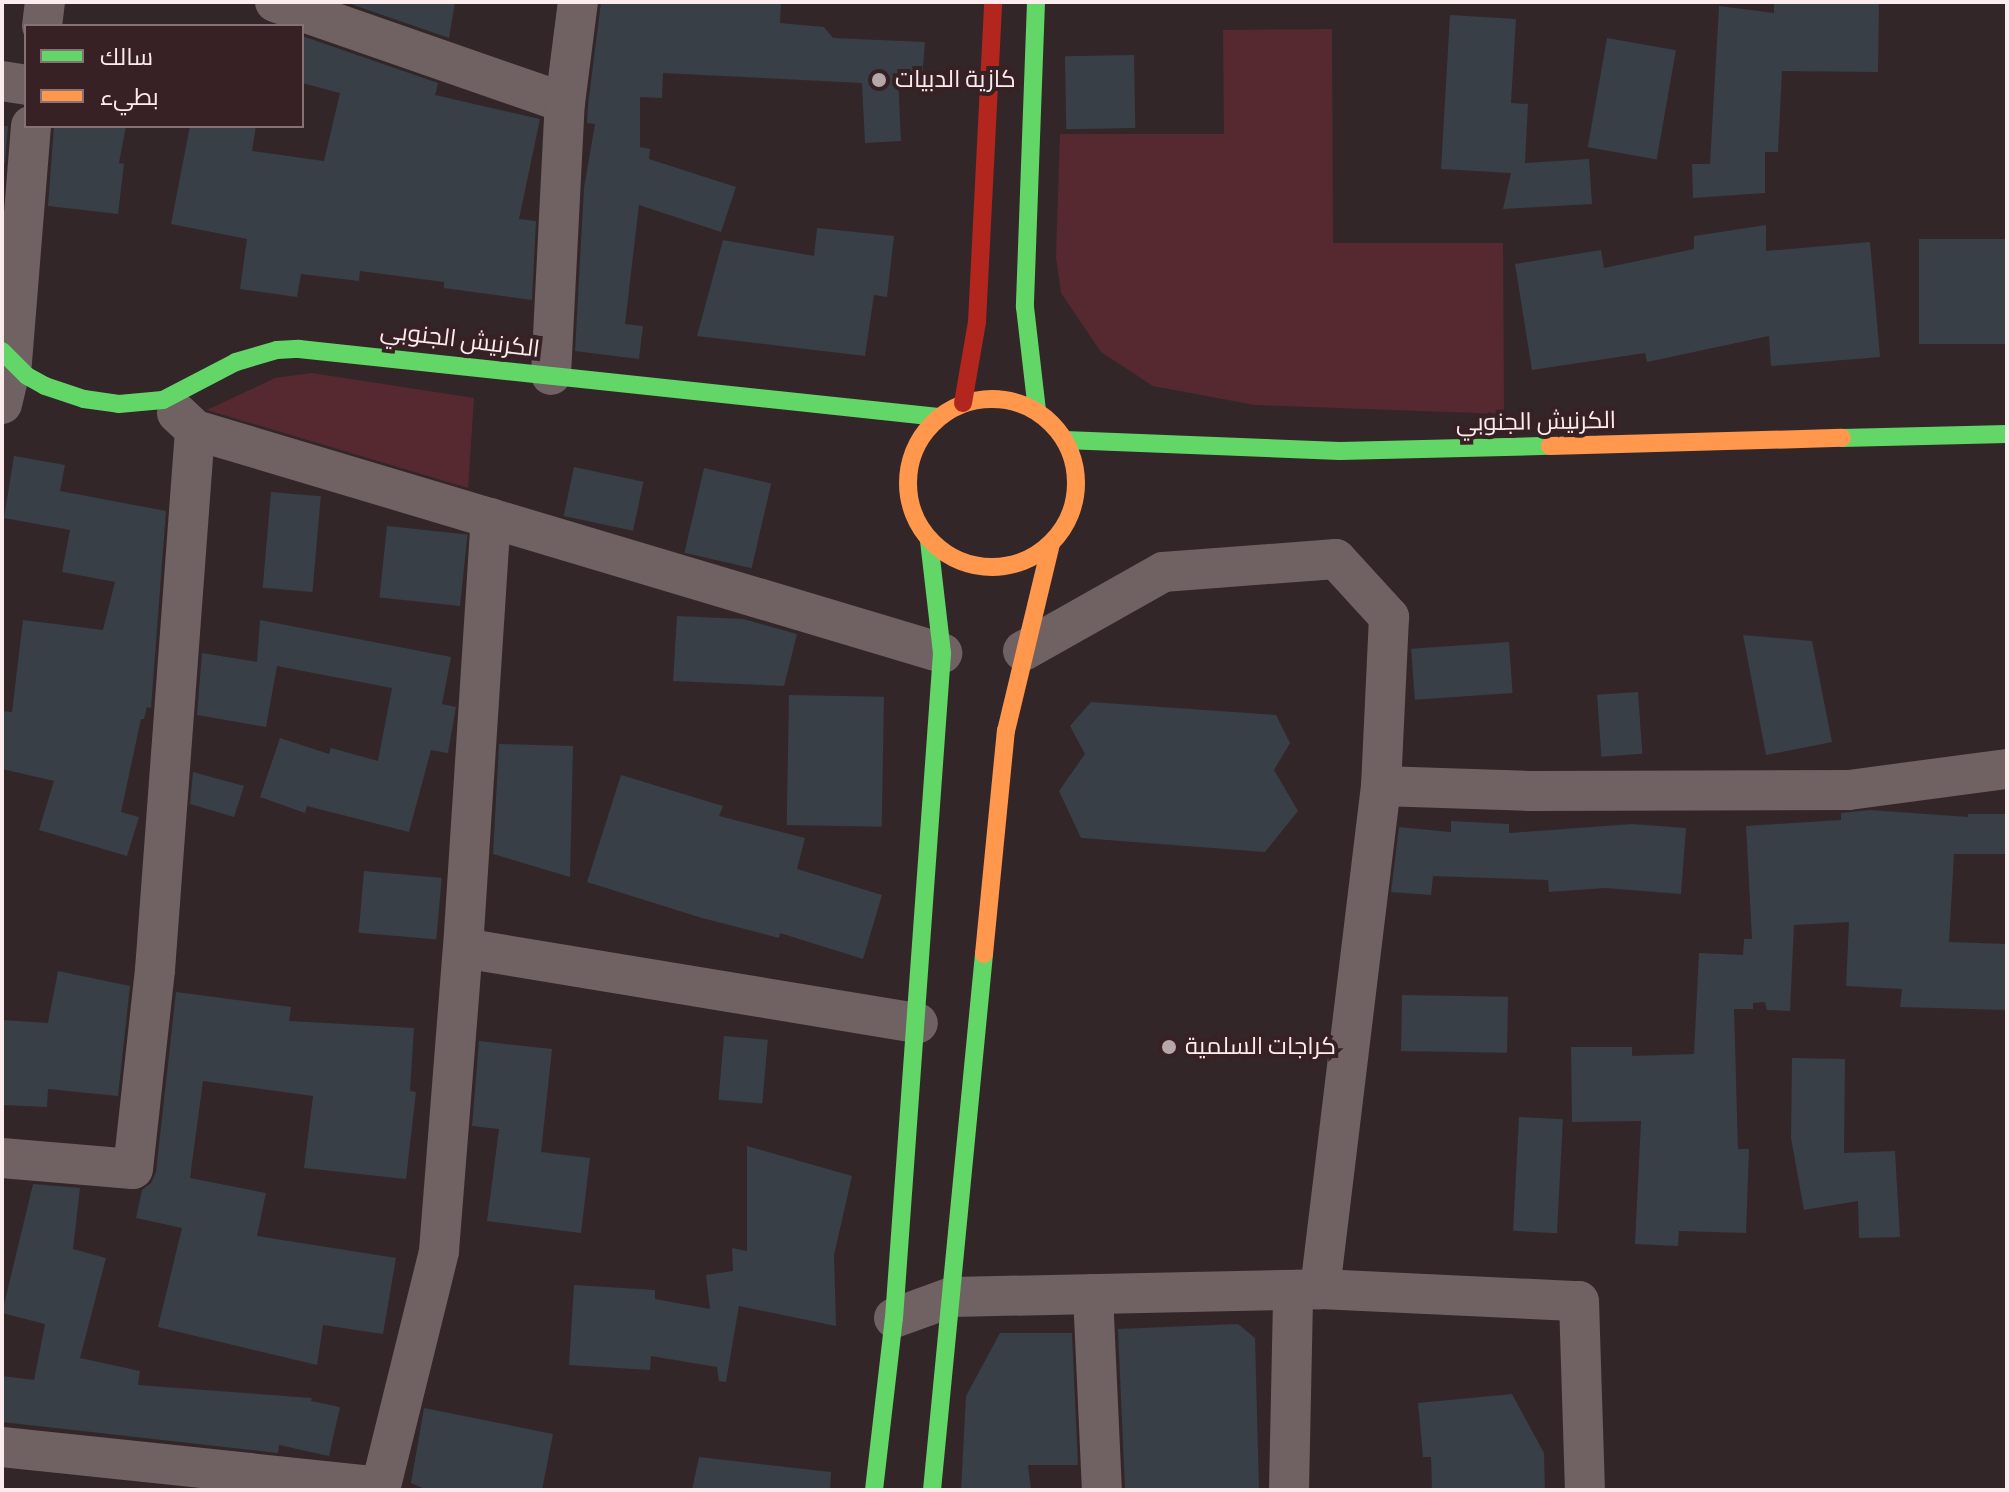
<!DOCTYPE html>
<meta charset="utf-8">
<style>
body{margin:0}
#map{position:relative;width:2009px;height:1492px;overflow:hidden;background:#332628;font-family:Bitter,Cairo,serif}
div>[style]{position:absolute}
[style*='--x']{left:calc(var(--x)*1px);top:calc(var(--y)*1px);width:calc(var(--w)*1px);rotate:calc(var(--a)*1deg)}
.green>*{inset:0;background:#562931}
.building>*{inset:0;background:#383f46;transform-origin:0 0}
.street>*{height:40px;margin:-20px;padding:0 20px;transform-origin:20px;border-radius:20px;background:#706163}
.fast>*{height:18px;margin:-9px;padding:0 9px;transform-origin:9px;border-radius:9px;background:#63d668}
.slow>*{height:18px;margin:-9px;padding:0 9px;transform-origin:9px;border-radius:9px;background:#ff974d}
.slow>.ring{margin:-9px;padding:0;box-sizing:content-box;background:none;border:18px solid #ff974d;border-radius:50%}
.jam>*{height:18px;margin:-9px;padding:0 9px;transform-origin:9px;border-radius:9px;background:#b3261e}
.dots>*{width:22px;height:22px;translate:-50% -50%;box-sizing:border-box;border:4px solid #382124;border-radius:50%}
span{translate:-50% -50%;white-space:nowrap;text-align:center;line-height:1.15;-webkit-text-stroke:8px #382124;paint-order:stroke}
.poi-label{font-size:24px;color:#fceced}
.left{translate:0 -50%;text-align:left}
.street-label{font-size:24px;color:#fceced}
.frame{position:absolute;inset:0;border:4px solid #fceced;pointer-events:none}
.legend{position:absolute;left:24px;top:24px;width:280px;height:104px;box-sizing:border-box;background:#382124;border:2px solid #867274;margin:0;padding:10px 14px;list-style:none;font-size:24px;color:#fceced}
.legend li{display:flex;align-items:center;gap:16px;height:40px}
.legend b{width:40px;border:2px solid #867274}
</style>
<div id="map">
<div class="green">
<i style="clip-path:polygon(1332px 29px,1333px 243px,1503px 243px,1504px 414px,1255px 405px,1153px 386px,1101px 352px,1061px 293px,1056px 257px,1060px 134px,1224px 134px,1223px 30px)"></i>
<i style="clip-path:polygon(312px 373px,474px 398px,468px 488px,207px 410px,275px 378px)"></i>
</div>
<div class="building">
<i style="clip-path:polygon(345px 2px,455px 2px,449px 38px)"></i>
<i style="clip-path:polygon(601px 2px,781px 2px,780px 23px,824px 27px,833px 38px,925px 42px,922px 79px,898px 78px,901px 141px,865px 143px,862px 83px,663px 73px,662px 98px,640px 97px,640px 147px,650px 149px,649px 159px,736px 187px,721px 232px,639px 205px,625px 324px,643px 326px,639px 359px,575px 351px,584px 188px,595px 124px,587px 123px,588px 105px)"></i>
<i style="clip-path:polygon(1774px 2px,1879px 2px,1878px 72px,1782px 71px,1778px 152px,1765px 152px,1765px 193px,1693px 198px,1692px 164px,1710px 164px,1719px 6px,1774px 13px)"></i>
<i style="clip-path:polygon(1450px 15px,1516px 19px,1511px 103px,1528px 104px,1525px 163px,1589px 159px,1592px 204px,1503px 209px,1511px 173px,1441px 169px)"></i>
<i style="clip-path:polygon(302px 36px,438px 83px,435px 95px,540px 119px,519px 219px,536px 221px,532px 300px,444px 288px,444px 282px,360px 271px,359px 281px,301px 274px,297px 297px,240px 289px,247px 239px,171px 224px,190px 126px,256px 126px,252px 151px,324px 161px,340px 93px,302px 83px)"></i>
<i style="left:1607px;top:38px;width:70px;height:111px;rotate:10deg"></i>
<i style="left:1134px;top:55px;width:73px;height:69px;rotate:89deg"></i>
<i style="clip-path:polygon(2px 126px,8px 126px,5px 163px,2px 163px)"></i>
<i style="clip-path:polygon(54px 126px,126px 126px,119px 163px,124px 164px,118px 214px,48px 206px)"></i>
<i style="clip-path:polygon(1766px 225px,1766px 251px,1870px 242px,1880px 357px,1771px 366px,1769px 336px,1647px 362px,1645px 353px,1532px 370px,1515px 264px,1601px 250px,1604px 268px,1694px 249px,1694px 236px)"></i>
<i style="clip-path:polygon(817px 228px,894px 236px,887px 297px,874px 295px,865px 356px,697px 336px,723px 240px,814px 256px)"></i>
<i style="left:2007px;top:239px;width:105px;height:88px;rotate:90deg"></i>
<i style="clip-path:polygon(14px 456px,65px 465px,60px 491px,166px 511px,151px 708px,147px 707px,144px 719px,141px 719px,121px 812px,139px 817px,127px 856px,39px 830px,54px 781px,2px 769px,2px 711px,12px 712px,23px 620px,103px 630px,115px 582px,62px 572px,70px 530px,4px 518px)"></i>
<i style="left:574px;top:467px;width:71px;height:50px;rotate:12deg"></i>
<i style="left:704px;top:468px;width:69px;height:87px;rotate:13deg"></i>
<i style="left:271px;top:492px;width:50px;height:96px;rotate:5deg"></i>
<i style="left:387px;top:526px;width:81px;height:72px;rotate:6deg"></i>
<i style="clip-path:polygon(677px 616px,743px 619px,797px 634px,784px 686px,673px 681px)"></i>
<i style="clip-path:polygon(260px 620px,451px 657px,442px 704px,456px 707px,448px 753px,431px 750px,409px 832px,307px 806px,305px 813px,260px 797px,280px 738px,329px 754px,331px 748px,378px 761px,392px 688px,277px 666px,266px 727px,197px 715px,202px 653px,257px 662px)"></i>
<i style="clip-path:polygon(1743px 635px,1812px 641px,1832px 742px,1766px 755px)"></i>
<i style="left:1509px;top:642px;width:51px;height:98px;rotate:86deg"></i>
<i style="left:1638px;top:692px;width:62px;height:41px;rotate:86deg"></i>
<i style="left:789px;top:695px;width:95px;height:130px;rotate:1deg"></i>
<i style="clip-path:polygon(1091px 702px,1276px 715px,1290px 743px,1274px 770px,1298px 811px,1265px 852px,1081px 838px,1059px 791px,1085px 754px,1070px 726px)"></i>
<i style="clip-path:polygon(499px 744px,573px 746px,570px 877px,493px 854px)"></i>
<i style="clip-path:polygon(193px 772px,244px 786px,234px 817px,190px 804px)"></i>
<i style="clip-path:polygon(621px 775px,723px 806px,719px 816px,805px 838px,797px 869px,882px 895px,863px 959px,780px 933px,779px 938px,702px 918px,587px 882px)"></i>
<i style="clip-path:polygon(1870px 810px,1968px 817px,1968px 814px,2007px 814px,2007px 854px,1954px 854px,1949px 942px,2007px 944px,2007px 1010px,1900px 1007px,1902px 989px,1846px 986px,1849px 922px,1794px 925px,1790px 1011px,1767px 1010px,1765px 1002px,1753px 1003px,1753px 1009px,1734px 1009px,1738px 1149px,1749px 1149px,1746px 1233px,1679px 1231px,1678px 1246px,1635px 1244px,1641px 1121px,1572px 1122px,1571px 1047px,1632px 1047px,1632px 1056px,1694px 1054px,1699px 953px,1743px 955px,1744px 939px,1752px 939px,1746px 826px,1841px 820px,1841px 813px)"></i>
<i style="clip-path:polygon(1451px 821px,1509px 824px,1509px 833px,1632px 824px,1686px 828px,1681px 894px,1605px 888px,1549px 892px,1548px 880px,1433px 876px,1431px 895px,1391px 892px,1399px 827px,1451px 832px)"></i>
<i style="left:364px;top:871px;width:78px;height:62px;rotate:5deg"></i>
<i style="clip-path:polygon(58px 971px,130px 986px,118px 1096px,48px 1089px,47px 1107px,2px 1105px,2px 1020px,48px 1023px)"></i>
<i style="clip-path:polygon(176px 992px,291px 1007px,289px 1021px,414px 1028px,410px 1091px,416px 1092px,406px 1179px,304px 1168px,313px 1096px,203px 1081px,190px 1178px,266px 1193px,257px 1236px,396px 1258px,383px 1334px,323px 1325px,317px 1365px,158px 1327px,182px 1228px,136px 1218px,142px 1190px,151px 1183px,156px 1172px)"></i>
<i style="left:1402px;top:995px;width:106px;height:56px;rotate:1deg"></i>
<i style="left:724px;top:1036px;width:44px;height:64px;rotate:5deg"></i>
<i style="clip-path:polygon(479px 1041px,552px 1049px,541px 1152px,590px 1158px,581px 1233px,487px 1221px,499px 1129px,472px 1126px)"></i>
<i style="clip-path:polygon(1792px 1058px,1845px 1059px,1844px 1153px,1895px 1151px,1900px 1237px,1859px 1238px,1858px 1201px,1804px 1210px,1791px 1138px)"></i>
<i style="left:1519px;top:1117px;width:44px;height:114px;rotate:3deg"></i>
<i style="clip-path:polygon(747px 1146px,852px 1176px,834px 1255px,836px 1326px,739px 1306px,726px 1382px,719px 1381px,717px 1367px,651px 1356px,650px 1370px,569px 1365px,574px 1285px,655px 1290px,655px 1299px,710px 1309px,706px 1275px,733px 1271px,732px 1248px,747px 1251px)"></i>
<i style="clip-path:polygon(33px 1184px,80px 1188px,73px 1249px,106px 1258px,80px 1358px,140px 1371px,138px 1385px,312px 1398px,311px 1401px,340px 1407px,329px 1456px,279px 1445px,278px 1453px,2px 1422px,2px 1376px,34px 1380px,45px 1324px,2px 1313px)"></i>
<i style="clip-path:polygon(1238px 1324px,1255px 1338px,1259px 1490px,1125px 1490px,1118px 1329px)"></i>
<i style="clip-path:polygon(1000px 1333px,1072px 1333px,1078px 1465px,1028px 1465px,1031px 1490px,961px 1490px,966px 1396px)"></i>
<i style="clip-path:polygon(1512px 1394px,1544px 1453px,1545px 1490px,1432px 1490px,1431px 1457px,1423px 1457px,1418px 1403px)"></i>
<i style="clip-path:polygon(424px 1408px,553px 1434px,542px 1490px,427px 1490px,411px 1483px)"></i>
<i style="clip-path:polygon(699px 1457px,831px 1472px,830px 1490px,692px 1490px)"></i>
</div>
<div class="street">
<i style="--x:275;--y:2;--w:307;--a:19.2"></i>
<i style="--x:42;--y:26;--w:24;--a:-83"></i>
<i style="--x:2;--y:81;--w:24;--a:9"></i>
<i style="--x:551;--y:375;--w:272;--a:-87.1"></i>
<i style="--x:565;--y:103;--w:102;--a:-82.7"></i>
<i style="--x:2;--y:404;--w:43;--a:-76.6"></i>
<i style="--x:12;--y:362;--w:237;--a:-85.4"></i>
<i style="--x:177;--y:413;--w:25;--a:43"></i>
<i style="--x:195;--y:430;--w:780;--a:16.62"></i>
<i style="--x:1023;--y:651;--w:161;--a:-29.4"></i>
<i style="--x:1163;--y:572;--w:173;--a:-4.3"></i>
<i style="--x:1336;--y:559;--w:79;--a:47.6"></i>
<i style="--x:1389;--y:617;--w:169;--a:92.7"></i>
<i style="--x:1381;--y:786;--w:507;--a:96.91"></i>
<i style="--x:1381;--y:786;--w:149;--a:1.9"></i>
<i style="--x:1530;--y:791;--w:319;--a:-0.2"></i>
<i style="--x:1849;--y:790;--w:159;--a:-7.6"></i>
<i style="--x:463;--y:948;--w:461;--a:9.4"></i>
<i style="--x:2;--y:1158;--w:131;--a:4.8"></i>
<i style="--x:133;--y:1169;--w:200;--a:-83.7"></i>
<i style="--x:155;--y:970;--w:541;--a:-85.76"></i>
<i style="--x:1093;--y:1294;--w:196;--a:87.4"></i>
<i style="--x:894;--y:1318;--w:62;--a:-19.9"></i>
<i style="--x:952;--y:1297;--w:368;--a:-1.2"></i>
<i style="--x:1320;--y:1289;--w:259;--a:2.7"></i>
<i style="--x:1579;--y:1301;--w:189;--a:88.2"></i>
<i style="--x:2;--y:1447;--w:381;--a:6"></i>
<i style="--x:380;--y:1490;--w:246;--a:-76.1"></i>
<i style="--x:439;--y:1251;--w:304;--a:-85.5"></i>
<i style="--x:463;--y:948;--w:431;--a:-86.3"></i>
<i style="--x:1289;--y:1490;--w:199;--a:-88.8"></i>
</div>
<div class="fast">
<i style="--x:1036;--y:2;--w:305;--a:92.1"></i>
<i style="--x:1025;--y:307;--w:104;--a:83.4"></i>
<i style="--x:2;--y:351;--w:35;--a:45"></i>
<i style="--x:27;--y:376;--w:21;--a:29"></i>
<i style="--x:45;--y:386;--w:41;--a:18.4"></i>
<i style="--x:84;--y:399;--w:35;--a:8"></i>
<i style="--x:119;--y:404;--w:44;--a:-5.2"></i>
<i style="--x:163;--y:400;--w:82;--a:-27.5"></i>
<i style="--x:236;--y:362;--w:43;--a:-16.3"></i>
<i style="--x:277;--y:350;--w:22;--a:-3"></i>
<i style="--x:299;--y:349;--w:643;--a:6.07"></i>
<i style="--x:1842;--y:438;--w:165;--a:-1.4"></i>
<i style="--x:1065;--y:440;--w:275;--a:2.3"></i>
<i style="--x:1340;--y:451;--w:210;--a:-1.4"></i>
<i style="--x:874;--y:1490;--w:173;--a:-83.4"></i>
<i style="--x:894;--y:1318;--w:667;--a:-85.87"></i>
<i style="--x:942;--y:653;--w:113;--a:-96.6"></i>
<i style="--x:932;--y:1490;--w:539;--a:-84.46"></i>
</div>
<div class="slow">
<i class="ring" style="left:908px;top:399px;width:150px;height:150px"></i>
<i style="--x:1550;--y:446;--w:292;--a:-1.6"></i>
<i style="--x:984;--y:954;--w:224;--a:-84.4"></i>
<i style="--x:1006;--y:731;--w:192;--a:-76.5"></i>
</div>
<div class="jam">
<i style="--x:963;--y:403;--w:82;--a:-80.2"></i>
<i style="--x:977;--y:322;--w:320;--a:-87.1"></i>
</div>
<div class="dots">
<i style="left:879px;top:80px;background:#b6a7a8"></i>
<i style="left:1169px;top:1047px;background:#b6a7a8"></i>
</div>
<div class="poi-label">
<span class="left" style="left:895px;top:80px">كازية الدبيات</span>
<span class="left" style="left:1185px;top:1047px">كراجات السلمية</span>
</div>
<div class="street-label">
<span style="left:460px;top:340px;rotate:7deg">الكرنيش الجنوبي</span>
<span style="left:1536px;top:422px;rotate:-1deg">الكرنيش الجنوبي</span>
</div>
<div class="frame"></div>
<ul class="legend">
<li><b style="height:10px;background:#63d668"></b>سالك</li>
<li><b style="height:10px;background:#ff974d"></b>بطيء</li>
</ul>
</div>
